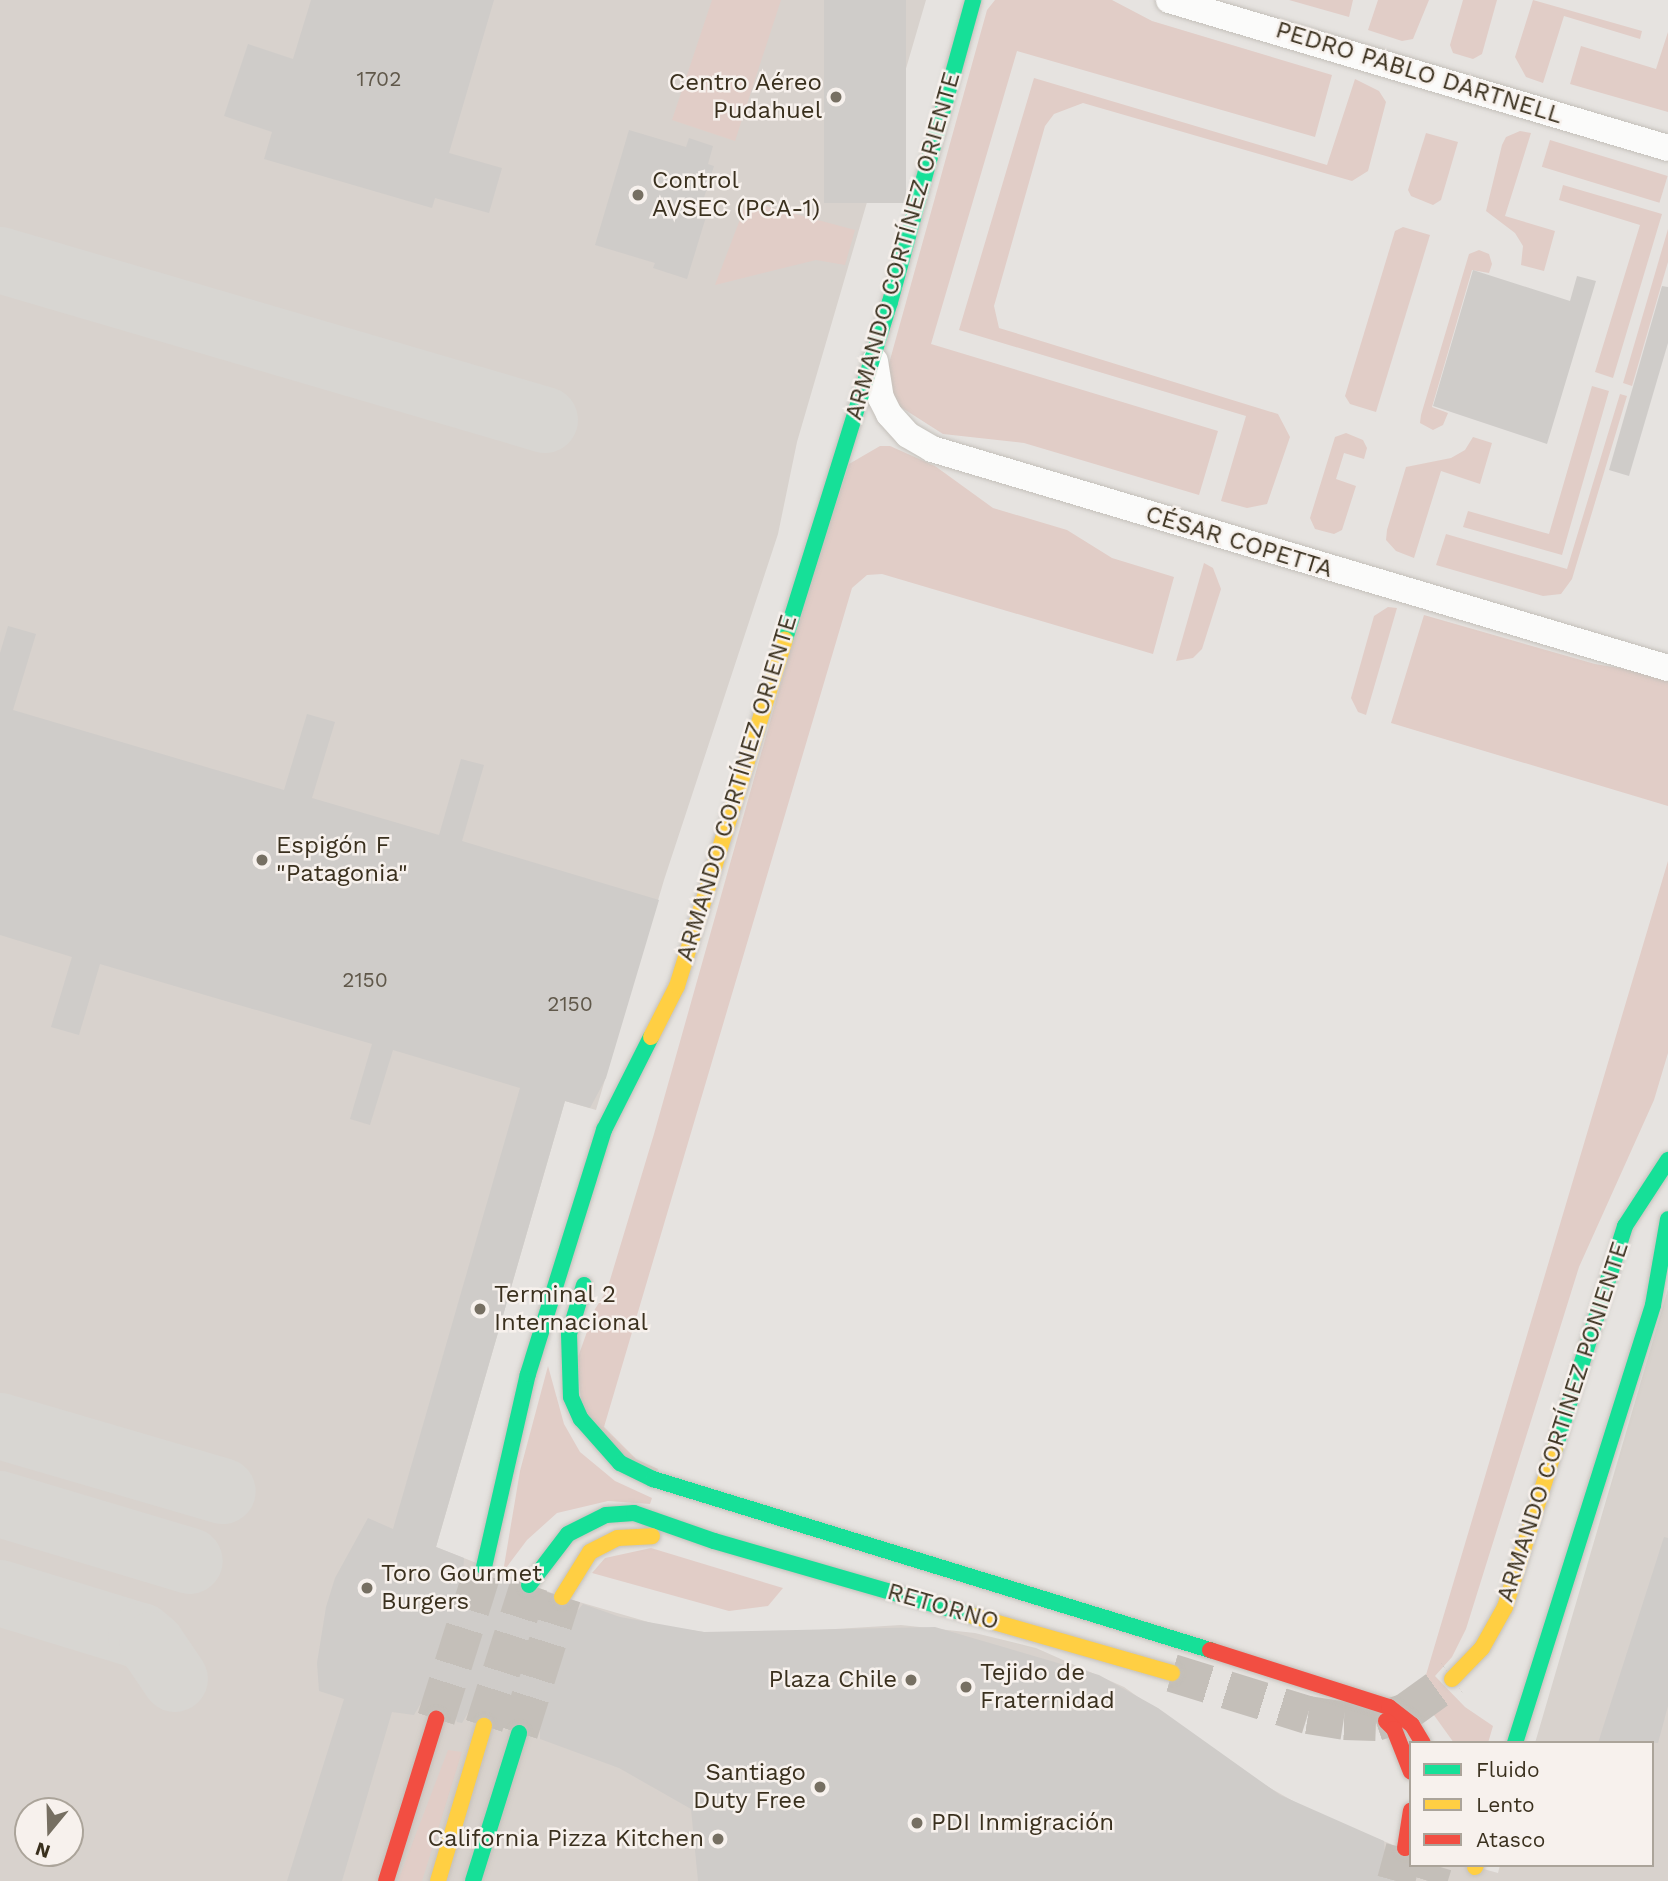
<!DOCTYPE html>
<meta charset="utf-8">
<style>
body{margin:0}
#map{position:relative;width:1668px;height:1881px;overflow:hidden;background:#e6e3e0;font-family:"Work Sans",sans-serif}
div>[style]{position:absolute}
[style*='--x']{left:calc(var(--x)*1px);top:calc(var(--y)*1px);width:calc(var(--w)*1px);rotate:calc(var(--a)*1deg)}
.built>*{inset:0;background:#d8d2cd}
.green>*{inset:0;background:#e1cdc7;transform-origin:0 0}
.taxiway>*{height:66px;margin:-33px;padding:0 33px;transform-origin:33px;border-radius:33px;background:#d8d6d2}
.building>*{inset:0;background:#cfccc9;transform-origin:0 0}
.highway-tunnel>*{height:38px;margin-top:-19px;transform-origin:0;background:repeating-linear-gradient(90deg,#c4bfb9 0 38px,transparent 0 57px)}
.roads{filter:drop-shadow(0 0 2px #c4c0ba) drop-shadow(0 0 2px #c4c0ba)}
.street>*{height:26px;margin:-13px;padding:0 13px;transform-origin:13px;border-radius:13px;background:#fbfbfa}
.fast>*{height:16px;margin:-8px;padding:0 8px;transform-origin:8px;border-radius:8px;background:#16e098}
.slow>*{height:16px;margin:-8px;padding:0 8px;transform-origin:8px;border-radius:8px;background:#ffcf43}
.jam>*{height:16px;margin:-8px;padding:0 8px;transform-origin:8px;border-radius:8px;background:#f24e42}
.dots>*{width:19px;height:19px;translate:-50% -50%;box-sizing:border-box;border:4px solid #f7f1ed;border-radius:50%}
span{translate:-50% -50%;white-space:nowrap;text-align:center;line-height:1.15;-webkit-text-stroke:5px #f7f1ed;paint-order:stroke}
.number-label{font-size:21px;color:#60584a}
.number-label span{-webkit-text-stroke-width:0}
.street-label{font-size:24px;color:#3a301e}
.poi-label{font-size:24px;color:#3a301e}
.right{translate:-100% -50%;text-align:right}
.left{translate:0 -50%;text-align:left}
.legend{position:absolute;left:1409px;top:1741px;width:245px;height:126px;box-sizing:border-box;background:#f7f1ed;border:2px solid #aba49a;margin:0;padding:9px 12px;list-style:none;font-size:21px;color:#3a301e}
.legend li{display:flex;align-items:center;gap:14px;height:35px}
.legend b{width:35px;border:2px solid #aba49a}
.north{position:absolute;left:14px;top:1797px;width:70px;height:70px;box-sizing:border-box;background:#f7f1ed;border:2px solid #aba49a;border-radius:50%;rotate:199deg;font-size:19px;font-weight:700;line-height:28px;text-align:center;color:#3a301e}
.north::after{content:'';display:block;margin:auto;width:24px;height:32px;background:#766f62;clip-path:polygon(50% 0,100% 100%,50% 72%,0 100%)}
</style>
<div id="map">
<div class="built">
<i style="clip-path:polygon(evenodd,0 0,926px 0,797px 442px,778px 534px,664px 880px,596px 1110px,565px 1101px,436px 1547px,562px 1597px,662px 1626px,704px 1632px,786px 1632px,901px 1625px,975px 1633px,1036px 1648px,1124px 1687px,1249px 1776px,1316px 1814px,1391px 1844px,1411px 1865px,1469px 1865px,1498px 1873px,1500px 1865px,1652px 1865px,1652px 1743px,1535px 1743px,1668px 1289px,1668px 1881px,0 1881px,0 0,28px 1811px,70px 1811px,70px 1853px,28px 1853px,28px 1811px)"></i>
</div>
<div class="green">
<i style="clip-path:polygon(712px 0,781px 0,735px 141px,672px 120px)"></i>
<i style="clip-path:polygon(995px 0,1112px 0,1152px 21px,1332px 75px,1315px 137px,1017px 51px,931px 344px,1218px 431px,1199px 495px,1024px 443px,943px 434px,896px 404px,885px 378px,987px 10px)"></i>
<i style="clip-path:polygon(1289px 0,1353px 0,1349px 17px)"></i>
<i style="clip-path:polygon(1378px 0,1429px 0,1413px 39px,1402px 41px,1368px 30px)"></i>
<i style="clip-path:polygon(1463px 0,1497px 0,1482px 54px,1473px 59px,1453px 53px,1450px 45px)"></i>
<i style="clip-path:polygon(1533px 0,1642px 31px,1640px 39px,1564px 16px,1543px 83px,1526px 77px,1515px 57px)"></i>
<i style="clip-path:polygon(1668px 32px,1668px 112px,1570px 84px,1581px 46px,1656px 69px)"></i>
<i style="clip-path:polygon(1034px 78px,1327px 165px,1355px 79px,1379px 91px,1386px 102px,1368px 171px,1352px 181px,1083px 103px,1054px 114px,1045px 126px,994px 306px,999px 328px,1278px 414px,1290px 437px,1267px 504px,1247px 508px,1221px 501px,1246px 416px,959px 330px)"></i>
<i style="clip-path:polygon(1520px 131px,1531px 133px,1505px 216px,1555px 231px,1544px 271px,1521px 265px,1523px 246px,1515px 233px,1486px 211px,1502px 145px,1506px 137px)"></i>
<i style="clip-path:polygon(1426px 133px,1458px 142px,1441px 200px,1433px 205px,1411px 196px,1408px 190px)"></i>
<i style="left:1550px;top:140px;width:123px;height:28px;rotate:17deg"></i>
<i style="clip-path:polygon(1563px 185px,1662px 214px,1613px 378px,1595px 372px,1640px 225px,1559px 200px)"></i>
<i style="clip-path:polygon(747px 201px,855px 230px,845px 265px,816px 260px,715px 285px)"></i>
<i style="clip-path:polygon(1403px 227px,1430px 235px,1376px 412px,1350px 404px,1345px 396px,1395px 231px)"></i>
<i style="clip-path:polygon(1668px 229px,1668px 262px,1632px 386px,1623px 383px)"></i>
<i style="clip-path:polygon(1479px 250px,1489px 254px,1492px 264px,1489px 273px,1472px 270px,1432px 407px,1448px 413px,1443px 425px,1433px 430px,1420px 423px,1421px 415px,1469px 254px)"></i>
<i style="clip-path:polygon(1592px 386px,1609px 391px,1562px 555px,1463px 527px,1468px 511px,1549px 534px)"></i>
<i style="clip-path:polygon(1620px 394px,1627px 396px,1572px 579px,1561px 594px,1543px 596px,1436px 565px,1446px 534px,1567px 569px)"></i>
<i style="clip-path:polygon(1346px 433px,1363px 440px,1367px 448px,1364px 459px,1344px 453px,1336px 479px,1356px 486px,1342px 530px,1334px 534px,1315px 529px,1310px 518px,1335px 437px)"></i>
<i style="clip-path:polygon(1473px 437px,1492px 443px,1480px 484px,1441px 471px,1414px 558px,1396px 551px,1386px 540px,1387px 530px,1406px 467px,1451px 458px,1465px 450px)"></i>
<i style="clip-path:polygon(880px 446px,890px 446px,935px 466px,993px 508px,1067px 530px,1112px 558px,1174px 577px,1153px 654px,882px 574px,867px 575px,852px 588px,604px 1427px,636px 1459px,658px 1469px,656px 1476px,612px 1450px,588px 1421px,581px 1401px,577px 1360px,595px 1309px,607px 1290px,654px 1134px,811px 576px,849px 464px)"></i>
<i style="clip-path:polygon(1204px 563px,1213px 568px,1221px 589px,1202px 649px,1193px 658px,1176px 661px)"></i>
<i style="clip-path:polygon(1388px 607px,1397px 608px,1366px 715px,1358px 712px,1351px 698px,1374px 616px)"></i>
<i style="clip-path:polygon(1424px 615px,1595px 664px,1668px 676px,1668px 806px,1391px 723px)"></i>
<i style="clip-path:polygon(1668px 861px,1668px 1053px,1654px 1100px,1579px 1267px,1466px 1629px,1452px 1657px,1435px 1676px,1465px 1707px,1493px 1726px,1488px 1743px,1454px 1743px,1431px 1711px,1406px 1696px,1423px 1685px)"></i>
<i style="clip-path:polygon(548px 1366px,564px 1424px,580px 1452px,615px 1481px,652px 1498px,650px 1504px,608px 1501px,557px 1513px,527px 1540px,503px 1572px,520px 1471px)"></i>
<i style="clip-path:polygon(651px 1548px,783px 1588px,768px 1606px,729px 1611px,592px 1573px,605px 1558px)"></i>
<i style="clip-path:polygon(448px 1750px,462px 1752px,422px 1881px,398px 1881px)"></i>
</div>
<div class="taxiway">
<i style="--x:0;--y:260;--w:568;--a:16.36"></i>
<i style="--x:0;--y:1426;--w:232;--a:16.3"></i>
<i style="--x:0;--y:1504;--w:198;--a:16.7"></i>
<i style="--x:0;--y:1593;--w:147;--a:17"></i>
<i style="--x:141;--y:1636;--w:14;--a:39"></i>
<i style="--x:152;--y:1645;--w:41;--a:55.9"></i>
</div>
<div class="building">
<i style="clip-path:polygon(311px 0,494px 0,449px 153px,502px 168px,489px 213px,435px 198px,432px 208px,264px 159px,272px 132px,224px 116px,248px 44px,293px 59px)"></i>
<i style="left:824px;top:0;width:82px;height:203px"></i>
<i style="clip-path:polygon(629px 130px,686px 147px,689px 138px,713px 146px,708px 164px,714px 166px,702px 204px,709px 207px,687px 279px,653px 268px,655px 263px,595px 245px)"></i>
<i style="clip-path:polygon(1473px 270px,1570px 301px,1577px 276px,1596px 281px,1547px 444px,1433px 406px)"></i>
<i style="clip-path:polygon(1662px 286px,1668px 287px,1668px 343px,1629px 476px,1609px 470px)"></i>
<i style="clip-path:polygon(8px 626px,36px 634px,13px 710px,284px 790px,307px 714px,335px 722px,312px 798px,439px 835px,461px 759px,484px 765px,462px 841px,659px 900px,606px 1078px,590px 1108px,565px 1101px,436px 1547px,464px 1558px,463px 1573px,470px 1583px,490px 1588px,504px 1575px,509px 1578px,509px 1593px,515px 1602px,527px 1607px,541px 1602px,550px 1615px,561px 1619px,573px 1616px,583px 1604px,620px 1617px,704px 1632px,935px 1627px,1099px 1675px,1158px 1708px,1280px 1795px,1384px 1841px,1385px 1856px,1392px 1865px,1411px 1869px,1411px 1881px,698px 1881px,691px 1809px,619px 1768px,540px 1739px,540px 1728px,526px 1712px,504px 1718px,491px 1705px,480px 1705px,469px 1711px,462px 1723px,457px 1722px,452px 1704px,432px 1698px,421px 1703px,414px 1715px,392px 1712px,342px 1881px,287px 1881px,344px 1699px,319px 1691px,317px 1663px,326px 1607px,335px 1578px,368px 1518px,393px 1529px,520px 1088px,393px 1050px,370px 1125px,350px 1119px,372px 1044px,100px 964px,79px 1035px,51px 1027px,72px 957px,0 935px,0 653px)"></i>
<i style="clip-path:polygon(1664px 1537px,1668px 1538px,1668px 1706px,1658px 1743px,1598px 1743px)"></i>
</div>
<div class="highway-tunnel">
<i style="--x:1172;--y:1673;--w:142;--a:17.2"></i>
<i style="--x:1308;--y:1715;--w:36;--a:9"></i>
<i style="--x:1344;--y:1721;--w:32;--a:2"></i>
<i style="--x:1376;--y:1722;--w:32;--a:-18"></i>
<i style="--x:1406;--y:1712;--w:57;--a:-35.7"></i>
<i style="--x:436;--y:1719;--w:159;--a:-72.5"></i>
<i style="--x:484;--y:1726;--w:148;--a:-72.3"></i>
<i style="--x:519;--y:1733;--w:143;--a:-72.5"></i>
<i style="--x:1396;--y:1881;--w:34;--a:-75"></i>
<i style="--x:1428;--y:1881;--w:17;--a:-73"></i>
</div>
<div class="roads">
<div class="street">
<i style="--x:1169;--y:0;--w:520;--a:16.52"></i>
<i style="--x:875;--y:361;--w:37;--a:81"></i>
<i style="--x:881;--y:398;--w:18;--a:63"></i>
<i style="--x:889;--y:414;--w:28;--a:48"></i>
<i style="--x:908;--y:435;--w:28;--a:30"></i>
<i style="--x:932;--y:449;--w:768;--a:16.57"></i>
</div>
<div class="fast">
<i style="--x:785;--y:639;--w:353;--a:-72.7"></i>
<i style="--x:890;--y:302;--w:313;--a:-74.6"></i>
<i style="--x:584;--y:1285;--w:51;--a:107"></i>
<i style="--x:569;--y:1334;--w:63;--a:88.2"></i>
<i style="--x:571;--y:1397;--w:24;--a:66"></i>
<i style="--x:581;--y:1419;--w:59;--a:48.4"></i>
<i style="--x:620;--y:1463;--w:37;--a:26"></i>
<i style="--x:653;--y:1479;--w:583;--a:17.07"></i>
<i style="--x:1555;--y:1448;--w:233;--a:-72.5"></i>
<i style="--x:1625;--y:1226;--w:79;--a:-56.9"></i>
<i style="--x:484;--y:1567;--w:198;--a:-77.2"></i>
<i style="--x:528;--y:1374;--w:256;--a:-72.7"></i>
<i style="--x:604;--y:1130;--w:104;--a:-63.2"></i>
<i style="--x:529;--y:1585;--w:64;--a:-52.6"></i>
<i style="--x:568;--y:1534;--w:42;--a:-26.6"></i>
<i style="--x:606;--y:1515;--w:28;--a:-4"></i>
<i style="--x:634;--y:1513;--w:85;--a:19.3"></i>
<i style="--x:714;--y:1541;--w:270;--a:16.1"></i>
<i style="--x:1515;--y:1743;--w:459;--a:-72.5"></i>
<i style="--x:1653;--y:1305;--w:87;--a:-80.1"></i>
<i style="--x:473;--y:1881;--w:155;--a:-72.7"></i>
</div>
<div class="slow">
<i style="--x:651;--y:1037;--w:57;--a:-63"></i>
<i style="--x:677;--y:986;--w:363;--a:-72.7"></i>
<i style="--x:562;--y:1597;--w:53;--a:-58.1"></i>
<i style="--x:590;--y:1552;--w:31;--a:-27"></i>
<i style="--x:618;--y:1538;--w:34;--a:-3"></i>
<i style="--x:973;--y:1616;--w:207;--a:16"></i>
<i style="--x:1452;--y:1679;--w:43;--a:-45.9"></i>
<i style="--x:1482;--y:1648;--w:47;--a:-60.7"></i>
<i style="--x:1505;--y:1607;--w:167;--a:-72.5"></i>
<i style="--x:1475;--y:1867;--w:2;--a:-63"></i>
<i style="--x:438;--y:1881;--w:162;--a:-73.5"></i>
</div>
<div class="jam">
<i style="--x:1210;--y:1650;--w:188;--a:17.7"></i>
<i style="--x:1389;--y:1707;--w:29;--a:38"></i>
<i style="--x:1412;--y:1725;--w:21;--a:59"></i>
<i style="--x:1386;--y:1721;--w:11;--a:45"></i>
<i style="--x:1394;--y:1729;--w:46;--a:68.4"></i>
<i style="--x:1405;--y:1848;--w:38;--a:-81"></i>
<i style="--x:386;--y:1881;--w:170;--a:-72.8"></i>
</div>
</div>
<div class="dots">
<i style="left:836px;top:97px;background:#766f62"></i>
<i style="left:638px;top:195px;background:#766f62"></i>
<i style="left:262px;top:860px;background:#766f62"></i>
<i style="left:480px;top:1309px;background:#766f62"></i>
<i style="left:367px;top:1588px;background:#766f62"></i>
<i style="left:911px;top:1680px;background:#766f62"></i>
<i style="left:966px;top:1687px;background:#766f62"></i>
<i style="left:820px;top:1787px;background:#766f62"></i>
<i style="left:917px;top:1823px;background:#766f62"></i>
<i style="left:718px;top:1839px;background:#766f62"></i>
</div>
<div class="number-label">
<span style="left:379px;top:79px">1702</span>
<span style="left:365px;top:980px">2150</span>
<span style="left:570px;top:1004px">2150</span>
</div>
<div class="street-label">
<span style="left:1419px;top:73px;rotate:17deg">PEDRO PABLO DARTNELL</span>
<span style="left:903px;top:246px;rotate:-74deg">ARMANDO CORTÍNEZ ORIENTE</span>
<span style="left:1239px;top:542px;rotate:17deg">CÉSAR COPETTA</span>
<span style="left:737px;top:788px;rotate:-73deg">ARMANDO CORTÍNEZ ORIENTE</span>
<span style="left:1563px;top:1422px;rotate:-72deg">ARMANDO CORTÍNEZ PONIENTE</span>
<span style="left:943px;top:1607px;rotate:16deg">RETORNO</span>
</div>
<div class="poi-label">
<span class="right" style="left:822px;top:97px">Centro Aéreo<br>Pudahuel</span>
<span class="left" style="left:652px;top:195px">Control<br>AVSEC (PCA-1)</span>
<span class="left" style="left:276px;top:860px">Espigón F<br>"Patagonia"</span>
<span class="left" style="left:494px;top:1309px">Terminal 2<br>Internacional</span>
<span class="left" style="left:381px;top:1588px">Toro Gourmet<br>Burgers</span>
<span class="left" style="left:980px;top:1687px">Tejido de<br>Fraternidad</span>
<span class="right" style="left:897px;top:1680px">Plaza Chile</span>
<span class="right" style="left:806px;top:1787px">Santiago<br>Duty Free</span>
<span class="left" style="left:931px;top:1823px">PDI Inmigración</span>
<span class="right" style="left:704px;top:1839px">California Pizza Kitchen</span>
</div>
<ul class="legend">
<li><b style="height:9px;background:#16e098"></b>Fluido</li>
<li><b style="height:9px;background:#ffcf43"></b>Lento</li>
<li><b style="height:9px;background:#f24e42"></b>Atasco</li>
</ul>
<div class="north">N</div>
</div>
